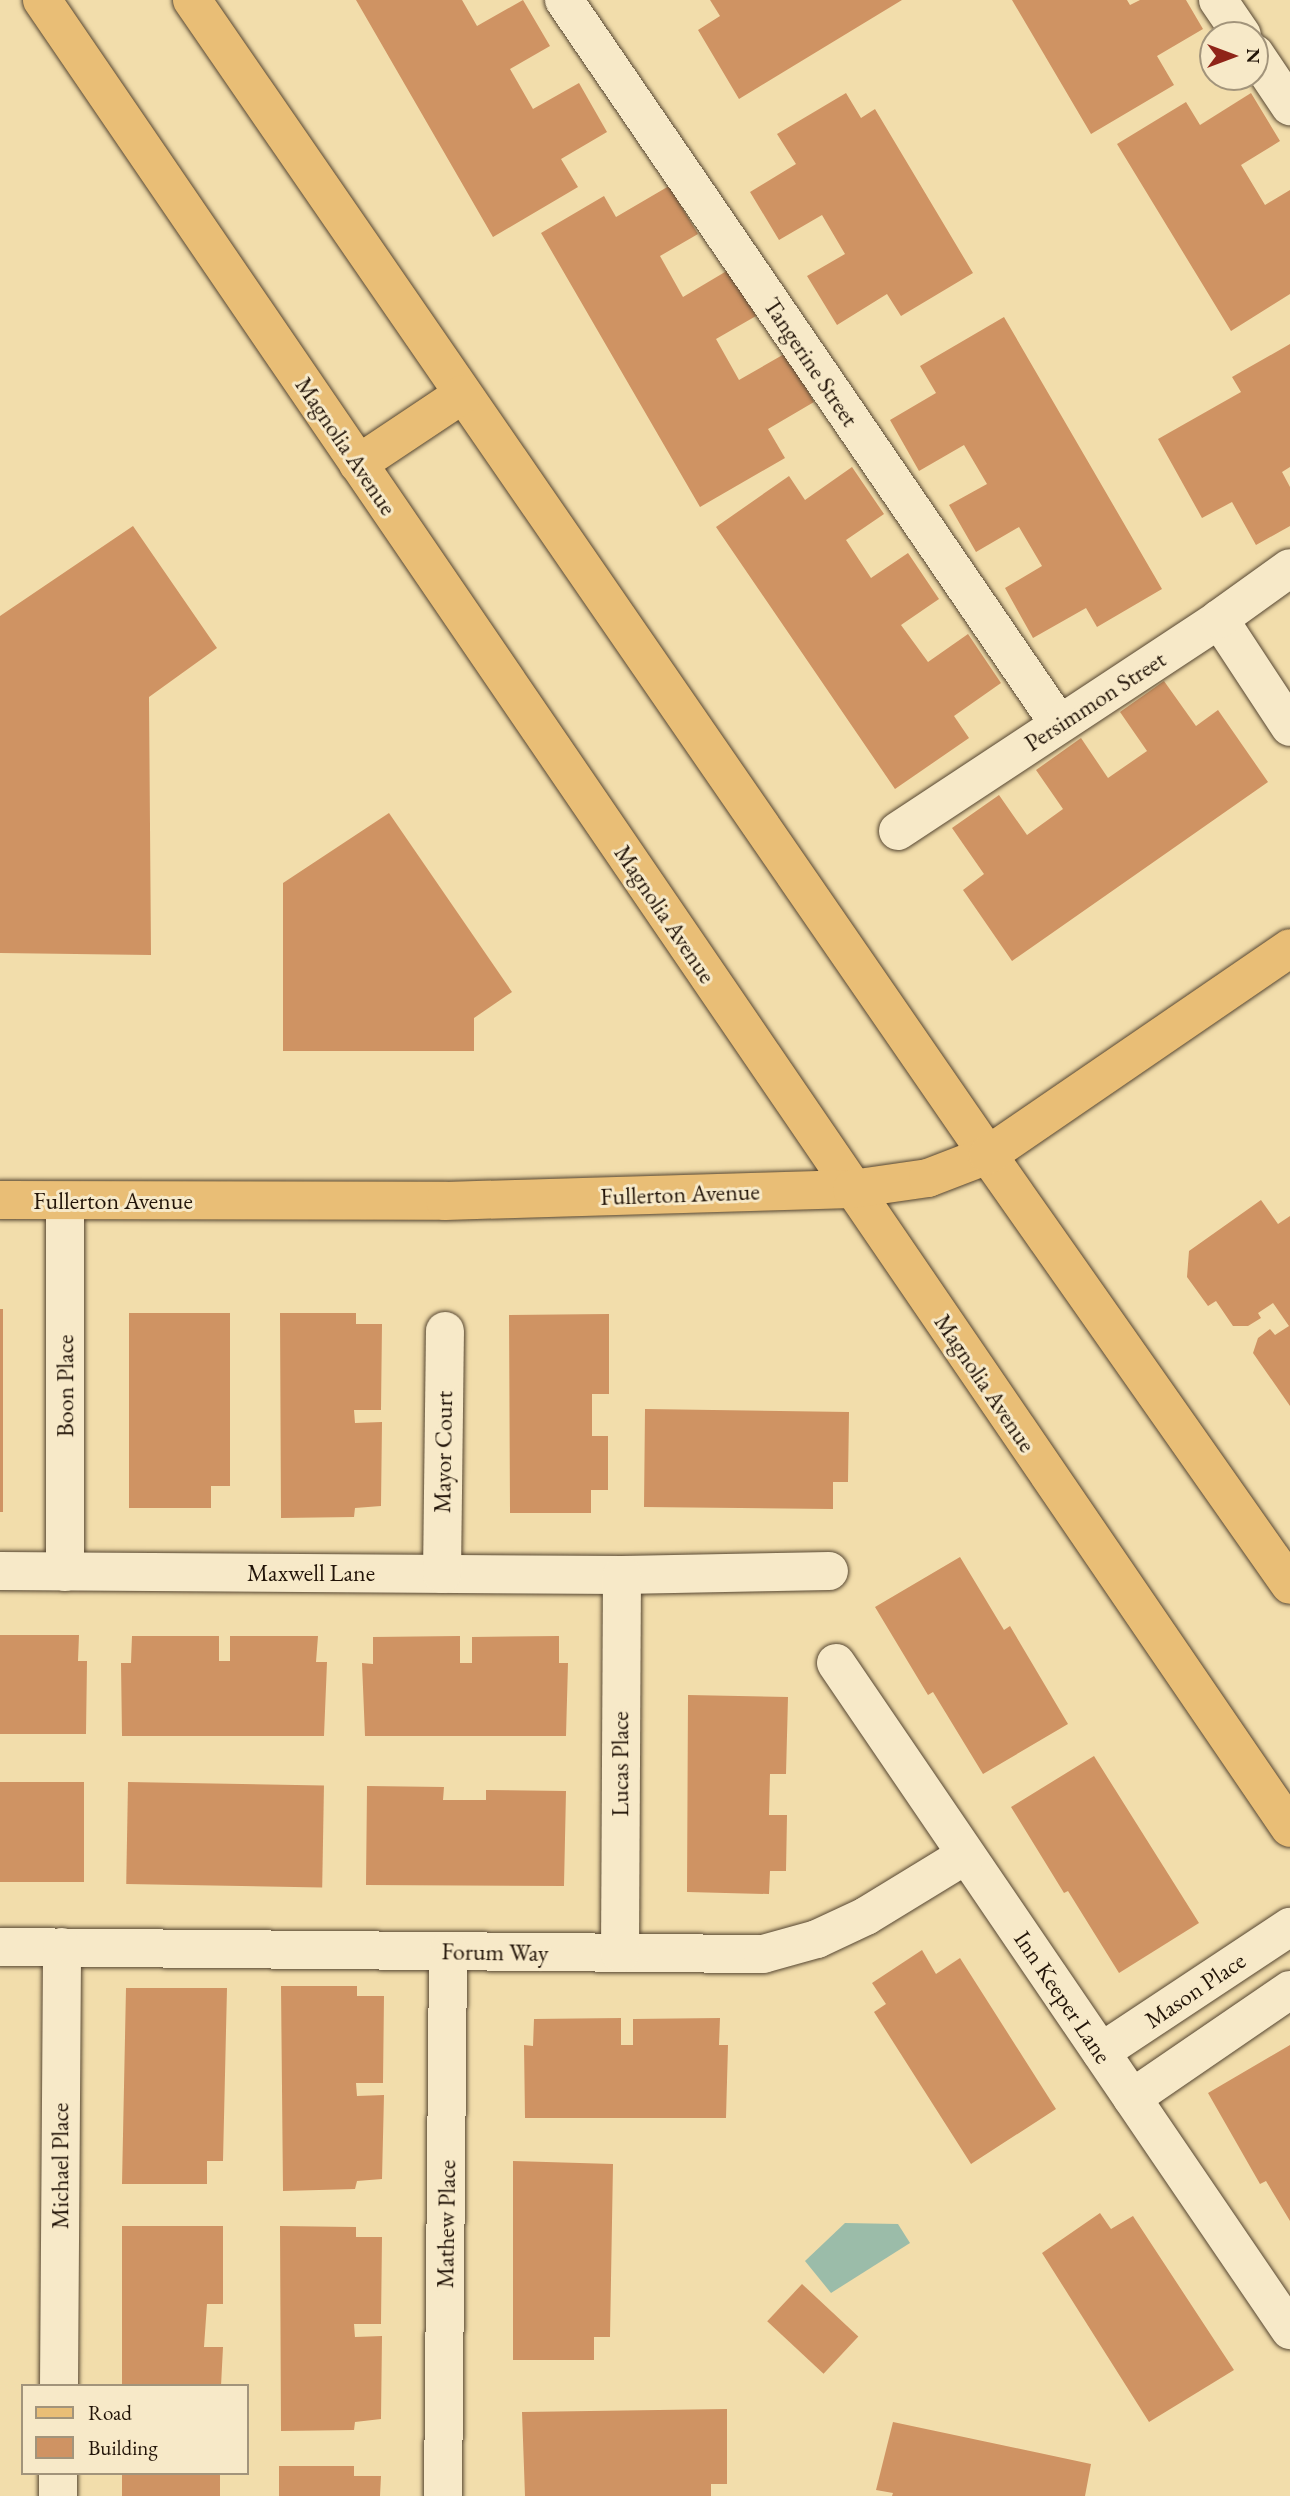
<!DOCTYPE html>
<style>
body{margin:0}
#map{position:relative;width:1290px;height:2496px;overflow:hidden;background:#f2ddab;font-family:"EB Garamond",serif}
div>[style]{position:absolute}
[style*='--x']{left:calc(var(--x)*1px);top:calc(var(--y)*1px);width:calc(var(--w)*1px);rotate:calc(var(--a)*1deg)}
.water>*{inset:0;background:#9bbca9}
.building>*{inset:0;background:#cf9363;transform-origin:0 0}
.roads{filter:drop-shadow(0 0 2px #564631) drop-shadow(0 0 2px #564631)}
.minor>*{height:38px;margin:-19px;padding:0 19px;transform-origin:19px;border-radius:19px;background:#f7e9c8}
.major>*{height:38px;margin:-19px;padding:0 19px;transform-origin:19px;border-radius:19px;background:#e9be76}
span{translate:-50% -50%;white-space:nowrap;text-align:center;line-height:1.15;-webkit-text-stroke:6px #f7e9c8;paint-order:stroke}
.street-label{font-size:24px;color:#221408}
.legend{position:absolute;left:21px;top:2384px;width:228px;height:91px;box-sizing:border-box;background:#f7e9c8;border:2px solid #a2947b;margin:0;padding:9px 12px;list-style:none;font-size:21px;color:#221408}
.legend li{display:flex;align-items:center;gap:14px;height:35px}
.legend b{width:35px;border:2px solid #a2947b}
.north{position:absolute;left:1199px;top:21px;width:70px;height:70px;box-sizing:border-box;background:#f7e9c8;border:2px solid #a2947b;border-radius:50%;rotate:90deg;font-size:19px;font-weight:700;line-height:28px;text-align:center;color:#221408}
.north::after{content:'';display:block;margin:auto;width:24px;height:32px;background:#8f2418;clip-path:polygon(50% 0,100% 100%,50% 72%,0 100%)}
</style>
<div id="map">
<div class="water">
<i style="clip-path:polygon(845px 2223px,898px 2224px,910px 2243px,831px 2293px,805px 2261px)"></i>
</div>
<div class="building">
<i style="clip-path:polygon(356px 0,462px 0,477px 26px,523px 0,550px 46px,510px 69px,533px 109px,579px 83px,607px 132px,561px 159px,578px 187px,493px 237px)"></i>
<i style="clip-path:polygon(710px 0,902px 0,739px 99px,698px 30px,720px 16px)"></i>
<i style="clip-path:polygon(1012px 0,1127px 0,1130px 5px,1140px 0,1186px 0,1203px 29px,1157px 56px,1174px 85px,1091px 134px)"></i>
<i style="clip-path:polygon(846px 93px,861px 118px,875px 109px,973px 273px,901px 316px,887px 294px,837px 325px,807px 276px,845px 254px,822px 215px,779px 240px,750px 192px,796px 164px,777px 134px)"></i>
<i style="clip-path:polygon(1251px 93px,1280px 141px,1241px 165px,1265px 205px,1290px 190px,1290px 294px,1231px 331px,1117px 144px,1186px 102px,1200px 125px)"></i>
<i style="clip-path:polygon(669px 186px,698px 234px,660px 256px,683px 297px,730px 269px,756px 316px,716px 339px,739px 380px,786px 353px,814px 402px,768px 429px,785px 458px,700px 507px,541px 233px,604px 196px,616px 217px)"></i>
<i style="clip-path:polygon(1004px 317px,1162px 589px,1097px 627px,1086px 608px,1033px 638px,1005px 588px,1042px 566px,1019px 527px,976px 552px,949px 505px,987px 484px,964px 445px,919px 471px,890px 420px,936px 393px,920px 366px)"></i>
<i style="clip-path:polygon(1290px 344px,1290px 467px,1282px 472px,1290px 487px,1290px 526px,1256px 545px,1232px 502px,1202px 518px,1158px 439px,1241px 392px,1232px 377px)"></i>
<i style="clip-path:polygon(852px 467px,884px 514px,846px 540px,871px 578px,908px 553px,939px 599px,901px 625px,928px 662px,968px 634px,1001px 683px,954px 716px,969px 738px,895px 789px,716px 527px,789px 476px,805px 500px)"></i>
<i style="clip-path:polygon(133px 526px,217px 648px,149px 697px,151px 955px,0 953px,0 616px)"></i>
<i style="clip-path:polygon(1164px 681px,1196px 726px,1218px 710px,1268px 782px,1012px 961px,963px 890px,984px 874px,952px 828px,999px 795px,1027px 835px,1063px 809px,1036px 770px,1081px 738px,1108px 778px,1147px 751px,1120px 712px)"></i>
<i style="clip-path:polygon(389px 813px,512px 992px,474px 1018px,474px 1051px,283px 1051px,283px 883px)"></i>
<i style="clip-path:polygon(1261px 1200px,1278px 1224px,1290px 1216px,1290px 1406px,1253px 1353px,1258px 1338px,1270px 1329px,1275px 1335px,1289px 1326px,1273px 1303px,1258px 1313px,1261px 1318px,1248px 1326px,1233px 1326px,1216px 1301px,1208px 1306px,1187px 1277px,1189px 1251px)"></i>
<i style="left:0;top:1309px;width:3px;height:203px"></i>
<i style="clip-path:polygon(129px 1313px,230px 1313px,230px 1486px,211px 1486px,211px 1508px,129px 1508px)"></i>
<i style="clip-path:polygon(280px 1313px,356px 1313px,356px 1324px,382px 1324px,381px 1410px,354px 1410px,355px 1423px,382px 1422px,381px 1506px,355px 1508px,354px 1517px,281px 1518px)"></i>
<i style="clip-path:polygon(609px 1314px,609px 1394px,592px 1394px,592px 1436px,608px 1436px,608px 1490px,591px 1490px,591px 1513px,510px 1513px,509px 1315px)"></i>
<i style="clip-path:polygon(645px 1409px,849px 1412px,848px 1482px,833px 1482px,833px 1509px,644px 1507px)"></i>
<i style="clip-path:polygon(960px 1557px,1004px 1630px,1010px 1626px,1068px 1724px,983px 1774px,933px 1692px,928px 1695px,875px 1607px)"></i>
<i style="clip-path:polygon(0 1635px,79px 1635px,78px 1661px,87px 1661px,86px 1734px,0 1734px)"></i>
<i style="clip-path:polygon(132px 1636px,219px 1636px,219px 1661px,230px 1661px,230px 1636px,318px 1636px,316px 1662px,327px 1662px,324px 1736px,122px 1736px,121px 1663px,131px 1663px)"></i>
<i style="clip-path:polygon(460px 1636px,460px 1663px,472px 1663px,472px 1637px,559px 1636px,559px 1663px,568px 1663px,566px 1736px,365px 1736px,362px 1663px,373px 1664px,373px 1637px)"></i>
<i style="clip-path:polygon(688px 1695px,788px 1697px,786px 1774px,770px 1774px,769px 1815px,787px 1815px,786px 1871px,770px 1871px,769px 1894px,687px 1892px)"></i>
<i style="clip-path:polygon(1094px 1756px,1199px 1923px,1119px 1973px,1068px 1891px,1064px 1893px,1011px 1807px)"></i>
<i style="left:0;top:1782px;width:84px;height:100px"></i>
<i style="left:128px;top:1782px;width:196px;height:102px;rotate:1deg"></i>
<i style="clip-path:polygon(367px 1786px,444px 1787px,443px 1800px,486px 1800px,486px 1790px,566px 1791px,564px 1886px,366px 1885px)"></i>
<i style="clip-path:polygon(922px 1950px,936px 1974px,960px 1958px,1056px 2109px,971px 2164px,874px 2012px,886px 2004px,872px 1983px)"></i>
<i style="clip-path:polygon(281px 1986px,357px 1986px,357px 1996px,384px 1996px,383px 2083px,356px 2083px,357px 2096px,384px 2095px,382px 2179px,357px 2181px,355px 2189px,283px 2191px)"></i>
<i style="clip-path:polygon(126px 1988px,227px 1988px,223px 2161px,207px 2161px,207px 2184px,122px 2184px)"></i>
<i style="clip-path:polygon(621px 2018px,621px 2045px,633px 2045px,633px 2019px,720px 2018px,719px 2045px,728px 2045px,726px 2118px,525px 2118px,524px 2045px,533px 2046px,534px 2019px)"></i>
<i style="clip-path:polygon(1290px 2045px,1290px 2221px,1266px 2181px,1260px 2184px,1208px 2093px)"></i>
<i style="clip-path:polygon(513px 2161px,613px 2164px,610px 2337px,594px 2337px,594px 2360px,513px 2360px)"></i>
<i style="clip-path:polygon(1100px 2213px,1111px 2229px,1133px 2216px,1234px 2370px,1149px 2422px,1042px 2253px)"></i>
<i style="clip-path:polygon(122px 2226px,223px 2226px,223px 2304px,207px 2304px,204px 2347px,223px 2347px,221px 2386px,122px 2386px)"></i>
<i style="clip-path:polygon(280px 2226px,356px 2227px,356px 2237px,382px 2237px,381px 2324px,354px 2324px,355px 2337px,382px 2336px,381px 2419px,355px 2422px,354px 2430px,281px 2431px)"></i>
<i style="left:802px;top:2284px;width:77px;height:51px;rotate:43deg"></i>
<i style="clip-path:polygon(727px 2409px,727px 2484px,711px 2484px,711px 2496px,525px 2496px,522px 2412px)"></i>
<i style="clip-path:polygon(893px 2422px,1091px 2464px,1085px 2496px,892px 2496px,893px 2493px,876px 2490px)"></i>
<i style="clip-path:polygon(279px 2466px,354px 2466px,354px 2476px,381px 2476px,380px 2496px,279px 2496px)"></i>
<i style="left:122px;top:2473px;width:98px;height:23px"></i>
</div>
<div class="roads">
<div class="minor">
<i style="--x:564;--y:0;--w:877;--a:55.64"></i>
<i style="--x:1218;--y:0;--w:42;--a:55.6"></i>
<i style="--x:1255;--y:54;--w:63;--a:56.1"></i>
<i style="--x:1219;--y:619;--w:129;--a:56.7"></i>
<i style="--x:898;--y:831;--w:385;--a:-33.4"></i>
<i style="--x:1219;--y:619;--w:87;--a:-35.7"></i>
<i style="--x:65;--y:1201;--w:371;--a:90"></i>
<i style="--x:0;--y:1571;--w:622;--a:0.37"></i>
<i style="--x:622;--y:1575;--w:207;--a:-1.1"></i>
<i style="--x:442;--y:1574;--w:243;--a:-89.3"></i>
<i style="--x:836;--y:1663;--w:807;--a:55.76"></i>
<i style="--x:0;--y:1947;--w:763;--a:0.53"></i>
<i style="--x:763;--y:1954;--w:56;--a:-15.5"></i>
<i style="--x:817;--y:1939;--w:54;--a:-25.1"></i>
<i style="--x:866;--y:1916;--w:117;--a:-31.4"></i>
<i style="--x:620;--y:1953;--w:378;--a:-89.7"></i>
<i style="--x:1101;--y:2052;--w:227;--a:-33.5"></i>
<i style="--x:1132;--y:2098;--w:191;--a:-34.4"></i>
<i style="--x:59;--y:2386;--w:439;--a:-89.6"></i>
<i style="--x:58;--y:2496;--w:23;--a:-90"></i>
<i style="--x:443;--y:2496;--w:545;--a:-89.47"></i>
</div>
<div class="major">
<i style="--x:42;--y:0;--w:2213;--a:55.68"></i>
<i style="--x:192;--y:0;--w:1403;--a:55.43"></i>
<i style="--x:988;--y:1155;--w:525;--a:54.92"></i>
<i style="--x:358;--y:464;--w:126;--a:-33.7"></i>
<i style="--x:0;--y:1200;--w:445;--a:0.1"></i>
<i style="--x:445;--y:1201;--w:407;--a:-1.7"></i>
<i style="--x:852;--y:1189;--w:77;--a:-8.2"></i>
<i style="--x:928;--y:1178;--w:64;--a:-21"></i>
<i style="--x:988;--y:1155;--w:366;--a:-34.4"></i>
</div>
</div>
<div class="street-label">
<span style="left:811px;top:362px;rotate:56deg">Tangerine Street</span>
<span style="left:346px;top:446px;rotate:56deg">Magnolia Avenue</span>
<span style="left:1095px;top:701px;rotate:-33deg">Persimmon Street</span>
<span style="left:665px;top:914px;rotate:56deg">Magnolia Avenue</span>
<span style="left:680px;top:1194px;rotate:-2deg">Fullerton Avenue</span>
<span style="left:113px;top:1201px">Fullerton Avenue</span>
<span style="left:985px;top:1383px;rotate:56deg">Magnolia Avenue</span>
<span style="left:65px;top:1386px;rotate:-90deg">Boon Place</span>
<span style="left:443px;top:1452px;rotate:-89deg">Mayor Court</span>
<span style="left:311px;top:1573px">Maxwell Lane</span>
<span style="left:620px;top:1764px;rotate:-90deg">Lucas Place</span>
<span style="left:495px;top:1952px;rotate:1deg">Forum Way</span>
<span style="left:1195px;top:1990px;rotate:-34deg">Mason Place</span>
<span style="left:1063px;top:1997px;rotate:56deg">Inn Keeper Lane</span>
<span style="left:60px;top:2166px;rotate:-90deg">Michael Place</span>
<span style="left:446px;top:2224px;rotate:-89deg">Mathew Place</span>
</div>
<ul class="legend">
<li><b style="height:9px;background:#e9be76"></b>Road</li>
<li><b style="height:19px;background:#cf9363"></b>Building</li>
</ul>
<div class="north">N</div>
</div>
